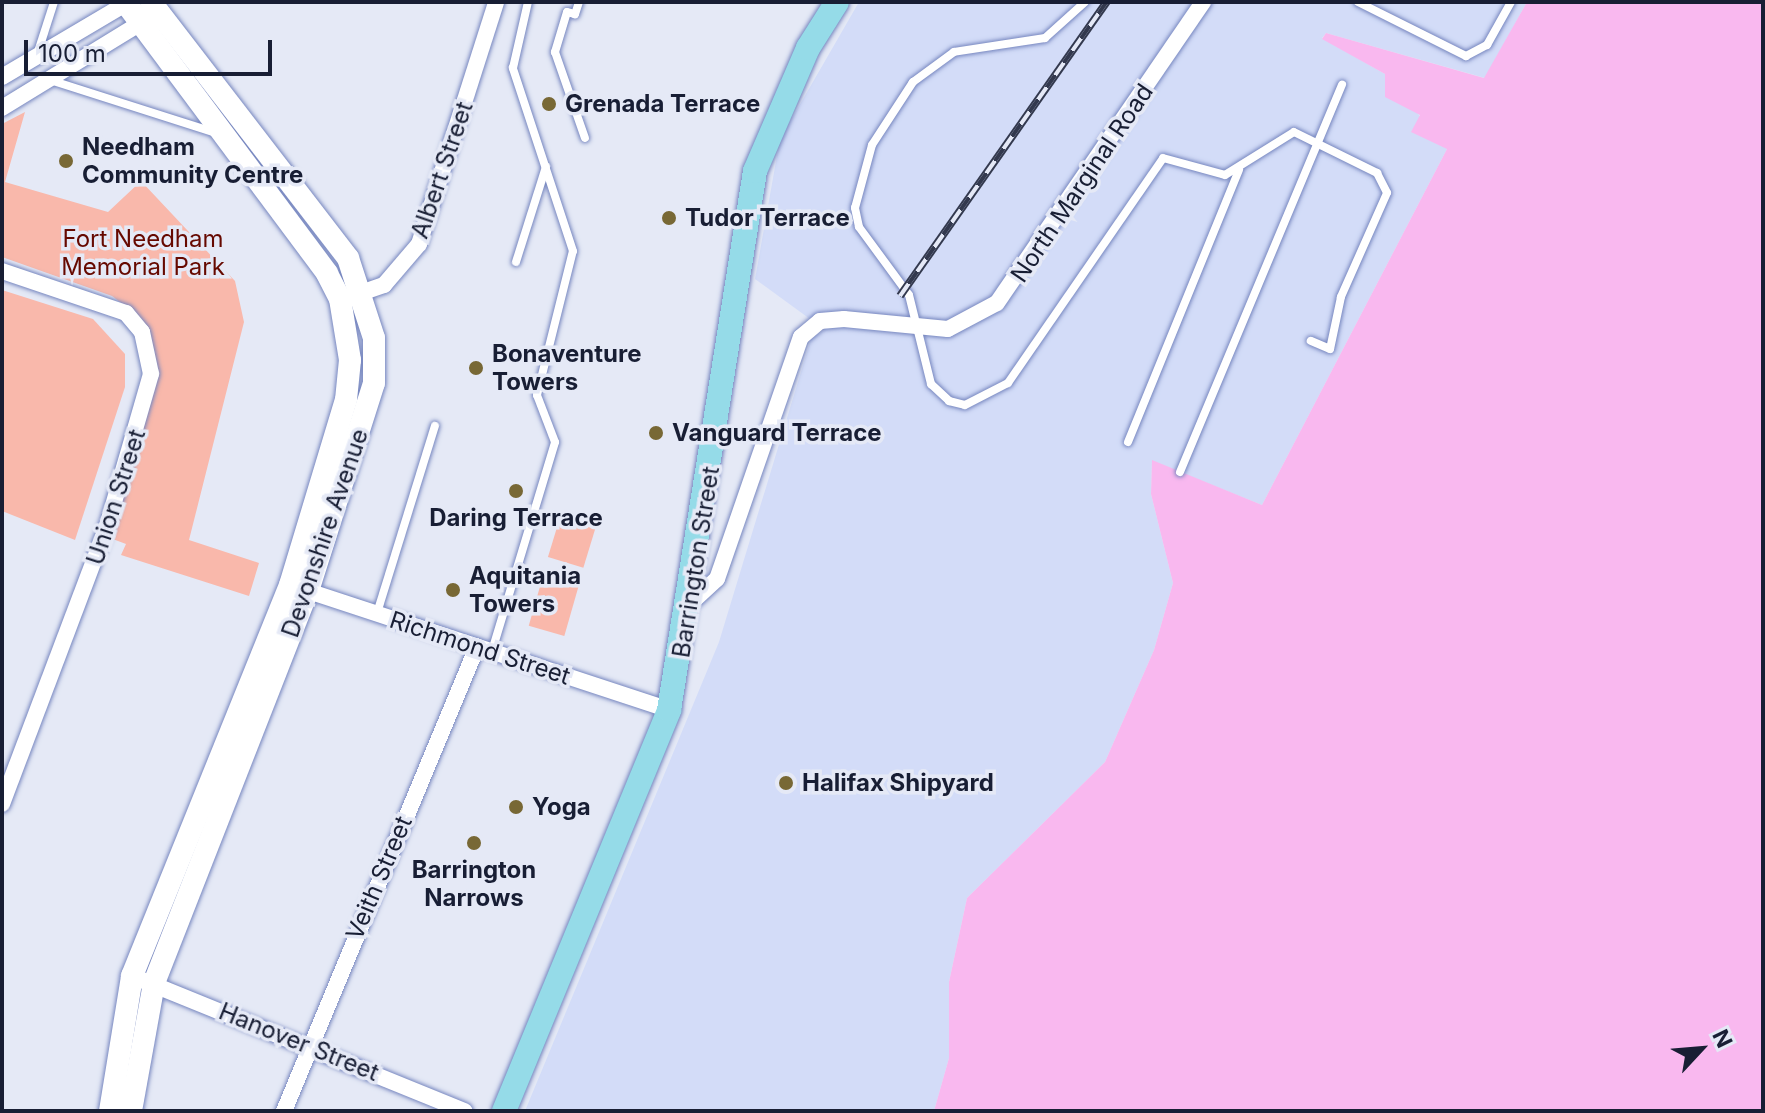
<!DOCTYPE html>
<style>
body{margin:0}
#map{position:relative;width:1765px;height:1113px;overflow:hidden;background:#e5e9f6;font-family:Inter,sans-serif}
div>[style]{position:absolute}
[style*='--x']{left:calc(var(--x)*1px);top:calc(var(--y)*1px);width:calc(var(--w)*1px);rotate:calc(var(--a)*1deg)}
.built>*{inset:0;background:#d3dcf8}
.green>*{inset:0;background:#f9b8ab;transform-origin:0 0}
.water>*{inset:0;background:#f9b8ef}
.roads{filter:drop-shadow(0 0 2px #7686bf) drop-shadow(0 0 2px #7686bf)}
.lane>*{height:8px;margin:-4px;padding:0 4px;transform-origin:4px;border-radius:4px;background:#fff}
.street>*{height:16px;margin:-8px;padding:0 8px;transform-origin:8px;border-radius:8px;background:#fff}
.secondary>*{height:22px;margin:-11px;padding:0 11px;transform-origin:11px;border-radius:11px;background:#fff}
.primary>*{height:24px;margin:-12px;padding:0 12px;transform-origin:12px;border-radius:12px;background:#95dbe8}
.rail>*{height:8px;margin-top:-4px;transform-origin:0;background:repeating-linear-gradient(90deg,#e5e9f6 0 15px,#33394e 0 30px);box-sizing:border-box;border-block:2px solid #33394e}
.dots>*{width:22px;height:22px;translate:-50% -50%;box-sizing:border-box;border:4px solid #e5e9f6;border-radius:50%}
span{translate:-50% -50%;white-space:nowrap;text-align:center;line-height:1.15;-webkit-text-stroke:7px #e5e9f6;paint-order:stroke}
.poi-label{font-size:24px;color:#181e34;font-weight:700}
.left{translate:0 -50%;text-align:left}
.street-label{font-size:24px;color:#181e34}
.park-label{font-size:24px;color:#660900}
.frame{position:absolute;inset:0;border:4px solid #181e34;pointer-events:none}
.north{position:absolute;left:1661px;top:1009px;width:80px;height:80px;-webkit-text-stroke:6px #e5e9f6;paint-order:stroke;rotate:64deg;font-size:22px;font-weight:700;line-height:32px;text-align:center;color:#181e34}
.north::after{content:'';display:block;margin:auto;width:28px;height:36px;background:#181e34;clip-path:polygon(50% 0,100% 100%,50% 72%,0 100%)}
.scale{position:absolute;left:24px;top:40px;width:248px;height:36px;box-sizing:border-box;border:4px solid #181e34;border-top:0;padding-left:10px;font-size:24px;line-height:28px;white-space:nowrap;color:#181e34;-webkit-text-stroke:6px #e5e9f6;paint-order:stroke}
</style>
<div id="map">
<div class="built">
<i style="clip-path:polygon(859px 2px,1527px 2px,1485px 78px,1326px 33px,1322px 38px,1385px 74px,1447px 149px,1262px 505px,1152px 461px,1151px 494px,1173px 583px,1154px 650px,1105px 762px,967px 898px,949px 982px,949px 1058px,934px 1111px,525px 1111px,719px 642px,811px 339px,825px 330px,755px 279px,780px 139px)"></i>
</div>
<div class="green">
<i style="clip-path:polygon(25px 112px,5px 182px,108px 212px,141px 181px,235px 281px,244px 322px,189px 540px,259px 563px,249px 596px,121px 555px,126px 544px,110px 538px,155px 352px,136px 314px,112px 296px,2px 257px,2px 124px)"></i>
<i style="clip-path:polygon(2px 290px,93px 319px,125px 354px,125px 387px,75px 540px,2px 511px)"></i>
<i style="left:562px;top:511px;width:37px;height:48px;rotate:17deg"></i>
<i style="left:545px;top:569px;width:37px;height:59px;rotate:16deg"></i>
</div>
<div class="water">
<i style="clip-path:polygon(1527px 2px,1763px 2px,1763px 1111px,934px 1111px,949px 1058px,949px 982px,967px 898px,1105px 762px,1154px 650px,1173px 583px,1151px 494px,1152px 460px,1262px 505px,1447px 149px,1411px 132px,1420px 115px,1385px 97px,1385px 74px,1322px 39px,1326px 33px,1484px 78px)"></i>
</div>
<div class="roads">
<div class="lane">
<i style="--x:579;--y:2;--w:13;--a:108"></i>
<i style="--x:575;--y:14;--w:8;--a:-166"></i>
<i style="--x:567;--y:12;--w:42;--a:106.7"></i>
<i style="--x:555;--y:52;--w:91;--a:70.8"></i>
<i style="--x:1085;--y:2;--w:54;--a:138"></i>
<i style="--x:1045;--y:38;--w:92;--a:171.3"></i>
<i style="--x:954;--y:52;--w:51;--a:143.8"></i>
<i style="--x:913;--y:82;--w:75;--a:123.1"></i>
<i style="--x:872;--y:145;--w:65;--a:105.1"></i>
<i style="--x:855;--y:208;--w:19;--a:78"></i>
<i style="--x:859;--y:227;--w:84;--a:53.7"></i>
<i style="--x:909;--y:295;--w:92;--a:76.1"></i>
<i style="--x:931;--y:384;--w:25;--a:43"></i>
<i style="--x:949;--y:401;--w:16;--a:14"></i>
<i style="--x:965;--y:405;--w:48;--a:-27.1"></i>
<i style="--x:1008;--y:383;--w:273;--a:-55.4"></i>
<i style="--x:1163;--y:158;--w:64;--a:15.3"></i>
<i style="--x:1225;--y:175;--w:81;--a:-31.9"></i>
<i style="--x:1294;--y:132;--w:93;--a:26.3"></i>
<i style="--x:1377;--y:173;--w:22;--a:63"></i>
<i style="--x:1387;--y:193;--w:114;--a:113.9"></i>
<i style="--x:1341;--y:297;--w:53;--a:101.9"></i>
<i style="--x:1330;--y:349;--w:21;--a:-157"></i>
<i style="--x:1358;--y:2;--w:121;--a:26.6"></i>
<i style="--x:1466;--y:56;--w:24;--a:-28"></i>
<i style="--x:1487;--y:45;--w:49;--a:-60.8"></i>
<i style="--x:37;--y:55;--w:56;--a:-72.2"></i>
<i style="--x:50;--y:80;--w:174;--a:17.7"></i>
<i style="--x:516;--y:262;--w:100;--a:-72.5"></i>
<i style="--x:1128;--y:442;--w:294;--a:-67.8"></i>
<i style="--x:1180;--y:472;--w:420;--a:-67.3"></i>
<i style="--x:377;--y:613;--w:196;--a:-72.8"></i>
<i style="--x:492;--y:651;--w:218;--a:-73.2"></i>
<i style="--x:555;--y:442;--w:50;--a:-111"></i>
<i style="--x:537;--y:395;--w:148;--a:-76"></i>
<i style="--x:573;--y:251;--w:193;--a:-108.2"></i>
<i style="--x:513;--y:68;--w:68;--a:-77.2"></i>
</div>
<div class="street">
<i style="--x:2;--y:77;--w:147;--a:-30.6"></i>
<i style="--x:2;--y:108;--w:170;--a:-31.5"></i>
<i style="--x:2;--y:271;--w:131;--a:18.7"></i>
<i style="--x:126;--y:313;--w:25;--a:50"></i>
<i style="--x:142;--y:332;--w:43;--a:77.9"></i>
<i style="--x:151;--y:374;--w:158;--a:106.1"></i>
<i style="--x:107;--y:526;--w:297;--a:110.7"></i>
<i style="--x:352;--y:296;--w:34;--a:-19"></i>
<i style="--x:384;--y:285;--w:54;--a:-49.5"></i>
<i style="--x:419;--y:244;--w:254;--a:-72.3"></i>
<i style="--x:299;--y:588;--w:390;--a:18.2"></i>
<i style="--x:692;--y:602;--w:34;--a:-43"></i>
<i style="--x:717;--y:579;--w:256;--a:-70.9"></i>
<i style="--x:801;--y:337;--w:25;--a:-40"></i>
<i style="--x:820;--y:321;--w:24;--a:-5"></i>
<i style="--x:844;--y:319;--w:104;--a:5.5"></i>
<i style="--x:948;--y:329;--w:55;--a:-28"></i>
<i style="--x:997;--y:303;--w:365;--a:-55.6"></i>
<i style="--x:132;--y:976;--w:359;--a:22.1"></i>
<i style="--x:284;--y:1111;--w:503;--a:-67.42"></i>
</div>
<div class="secondary">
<i style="--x:110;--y:1111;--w:137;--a:-80.7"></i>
<i style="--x:132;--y:976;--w:422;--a:-68"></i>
<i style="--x:290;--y:585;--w:193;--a:-73.2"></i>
<i style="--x:346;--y:400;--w:40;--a:-84.3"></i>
<i style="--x:350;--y:360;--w:62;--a:-99.3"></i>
<i style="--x:340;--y:299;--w:29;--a:-117"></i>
<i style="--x:327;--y:273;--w:338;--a:-126.7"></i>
<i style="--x:131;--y:1111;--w:130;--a:-79.8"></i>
<i style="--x:154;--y:983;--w:421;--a:-68.6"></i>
<i style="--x:308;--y:591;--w:218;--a:-72.4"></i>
<i style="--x:374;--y:383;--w:45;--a:-90"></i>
<i style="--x:374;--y:338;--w:84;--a:-108"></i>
<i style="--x:348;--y:258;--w:323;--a:-127.6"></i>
</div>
<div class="primary">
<i style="--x:504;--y:1111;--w:434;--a:-67.6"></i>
<i style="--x:669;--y:710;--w:546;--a:-80.93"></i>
<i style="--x:755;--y:171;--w:134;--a:-66.7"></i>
<i style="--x:808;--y:48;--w:54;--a:-57.8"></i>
</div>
</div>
<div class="rail">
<i style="--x:900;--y:296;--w:360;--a:-54.9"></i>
</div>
<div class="dots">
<i style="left:549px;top:104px;background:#786835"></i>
<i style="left:66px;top:161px;background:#786835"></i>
<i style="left:669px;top:218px;background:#786835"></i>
<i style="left:476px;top:368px;background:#786835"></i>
<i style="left:656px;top:433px;background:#786835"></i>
<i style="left:516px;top:491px;background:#786835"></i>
<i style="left:453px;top:590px;background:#786835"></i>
<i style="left:786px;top:783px;background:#786835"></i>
<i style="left:516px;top:807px;background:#786835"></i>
<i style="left:474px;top:843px;background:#786835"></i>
</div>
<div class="poi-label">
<span class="left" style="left:565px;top:104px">Grenada Terrace</span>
<span class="left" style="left:82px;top:161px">Needham<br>Community Centre</span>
<span class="left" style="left:685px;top:218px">Tudor Terrace</span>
<span class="left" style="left:492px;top:368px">Bonaventure<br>Towers</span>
<span class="left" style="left:672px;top:433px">Vanguard Terrace</span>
<span style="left:516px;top:518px">Daring Terrace</span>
<span class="left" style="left:469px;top:590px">Aquitania<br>Towers</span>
<span class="left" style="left:802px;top:783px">Halifax Shipyard</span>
<span class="left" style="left:532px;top:807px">Yoga</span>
<span style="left:474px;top:884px">Barrington<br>Narrows</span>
</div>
<div class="street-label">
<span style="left:442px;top:170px;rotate:-71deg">Albert Street</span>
<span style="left:1082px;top:183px;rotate:-56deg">North Marginal Road</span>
<span style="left:116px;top:497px;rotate:-72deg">Union Street</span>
<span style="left:325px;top:533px;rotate:-71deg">Devonshire Avenue</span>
<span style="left:696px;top:562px;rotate:-81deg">Barrington Street</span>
<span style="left:480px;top:648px;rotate:18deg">Richmond Street</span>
<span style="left:379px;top:878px;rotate:-67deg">Veith Street</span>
<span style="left:299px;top:1042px;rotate:22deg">Hanover Street</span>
</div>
<div class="park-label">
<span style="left:143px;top:253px">Fort Needham<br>Memorial Park</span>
</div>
<div class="frame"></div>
<div class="north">N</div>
<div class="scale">100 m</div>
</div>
